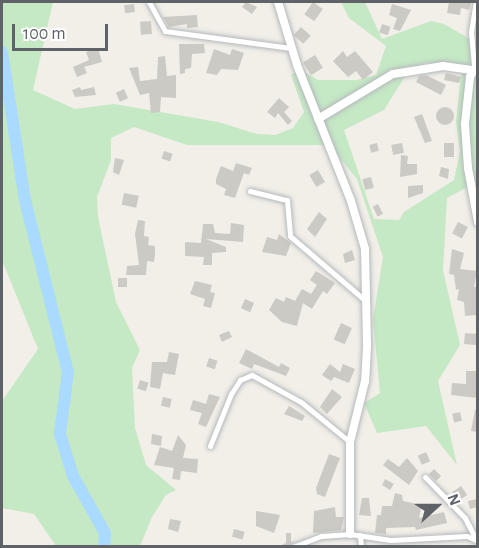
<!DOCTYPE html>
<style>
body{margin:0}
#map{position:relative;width:479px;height:548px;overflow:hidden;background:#f1efe8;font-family:"Alegreya Sans",sans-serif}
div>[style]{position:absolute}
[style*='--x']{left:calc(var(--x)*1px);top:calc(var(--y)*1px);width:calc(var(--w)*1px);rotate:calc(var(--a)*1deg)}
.green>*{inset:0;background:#c5e8c5}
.river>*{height:12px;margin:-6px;padding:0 6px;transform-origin:6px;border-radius:6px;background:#aadaff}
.building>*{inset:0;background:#cccac5;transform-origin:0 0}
.round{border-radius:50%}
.roads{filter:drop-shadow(0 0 2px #b5b8bc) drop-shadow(0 0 2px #b5b8bc)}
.street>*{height:5px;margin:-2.5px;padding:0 2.5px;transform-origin:2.5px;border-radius:2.5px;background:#fff}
.secondary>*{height:8px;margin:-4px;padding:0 4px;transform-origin:4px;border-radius:4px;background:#fff}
span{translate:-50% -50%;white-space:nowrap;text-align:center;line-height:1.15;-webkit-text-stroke:4.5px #fff;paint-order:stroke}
.frame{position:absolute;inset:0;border:3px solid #5f6368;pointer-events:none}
.north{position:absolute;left:407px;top:476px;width:60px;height:60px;-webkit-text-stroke:4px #fff;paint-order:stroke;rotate:69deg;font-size:16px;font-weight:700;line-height:24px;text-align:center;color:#5f6368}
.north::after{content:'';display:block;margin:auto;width:21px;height:27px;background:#5f6368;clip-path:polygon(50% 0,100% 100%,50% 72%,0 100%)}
.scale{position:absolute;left:12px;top:24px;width:96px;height:27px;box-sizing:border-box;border:3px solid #5f6368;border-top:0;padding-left:8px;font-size:18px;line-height:21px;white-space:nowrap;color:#5f6368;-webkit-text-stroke:4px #fff;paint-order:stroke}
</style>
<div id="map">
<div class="green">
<i style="clip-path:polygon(evenodd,2px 2px,53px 2px,33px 90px,75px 109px,114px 104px,218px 122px,257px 134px,275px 135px,293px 128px,304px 112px,291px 75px,301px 70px,318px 80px,357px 80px,376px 75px,386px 46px,349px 18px,341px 2px,365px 2px,382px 39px,431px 21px,444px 24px,477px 43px,477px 182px,447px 198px,443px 270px,460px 345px,438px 381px,457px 465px,426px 426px,377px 433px,364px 403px,380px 393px,373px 319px,383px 257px,357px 179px,329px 145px,187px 145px,134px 127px,111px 138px,111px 160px,97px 197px,98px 217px,116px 302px,140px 350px,132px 368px,135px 428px,146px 465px,176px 490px,166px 495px,152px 517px,140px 546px,56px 546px,34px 514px,2px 508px,2px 401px,38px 349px,2px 260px,2px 2px,426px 63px,445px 63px,461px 73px,456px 122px,460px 151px,454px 180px,404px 212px,399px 220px,374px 219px,344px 130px,384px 110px,409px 70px,426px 63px)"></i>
</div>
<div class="river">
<i style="--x:2;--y:52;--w:150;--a:81.2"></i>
<i style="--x:25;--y:200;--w:177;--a:76"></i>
<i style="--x:68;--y:372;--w:63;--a:97.4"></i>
<i style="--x:60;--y:434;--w:44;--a:72.8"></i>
<i style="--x:73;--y:476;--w:65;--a:60.7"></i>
<i style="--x:105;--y:533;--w:13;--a:94"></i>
</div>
<div class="building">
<i style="clip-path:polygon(246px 2px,257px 7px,252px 14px,242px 7px)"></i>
<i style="left:313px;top:2px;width:12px;height:15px;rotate:35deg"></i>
<i style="clip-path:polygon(449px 2px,471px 2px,469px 10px,461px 8px,460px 15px,447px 13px)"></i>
<i style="left:134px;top:4px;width:8px;height:10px;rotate:83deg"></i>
<i style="clip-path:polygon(392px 4px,411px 10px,400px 31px,393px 29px,397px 18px,389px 15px)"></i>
<i style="clip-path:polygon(197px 15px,198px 27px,187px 28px,187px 24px,169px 27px,163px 17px)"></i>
<i style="left:151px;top:21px;width:13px;height:11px;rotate:86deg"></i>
<i style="left:382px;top:24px;width:9px;height:9px;rotate:18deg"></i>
<i style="left:301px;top:27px;width:13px;height:11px;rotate:42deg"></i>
<i style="clip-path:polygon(179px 44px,204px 44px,205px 53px,192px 54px,191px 68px,185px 69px,185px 73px,180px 74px)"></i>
<i style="clip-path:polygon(98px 48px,102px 62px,84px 67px,87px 73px,77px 77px,73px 67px,89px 60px,86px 52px)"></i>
<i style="clip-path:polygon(214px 49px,230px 55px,232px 49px,244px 53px,238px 70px,221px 69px,217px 75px,206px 73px)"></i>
<i style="clip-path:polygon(343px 51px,347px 57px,355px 51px,373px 72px,363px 80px,356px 71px,348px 77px,333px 61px)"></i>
<i style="left:315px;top:55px;width:15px;height:14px;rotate:58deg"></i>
<i style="clip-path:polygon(165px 56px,167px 76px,176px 75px,176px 98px,161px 97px,160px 112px,151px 113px,149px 93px,140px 95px,129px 68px,138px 67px,140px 81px,157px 79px,158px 57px)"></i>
<i style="clip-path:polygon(446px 73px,461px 77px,459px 83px,444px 80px)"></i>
<i style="clip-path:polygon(426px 75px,446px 85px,441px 95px,416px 82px,419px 76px)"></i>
<i style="clip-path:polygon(80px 87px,81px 90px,94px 87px,96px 95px,75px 97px,72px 90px)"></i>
<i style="left:124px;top:89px;width:10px;height:9px;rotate:66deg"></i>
<i style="clip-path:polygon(279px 98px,289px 107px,284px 112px,292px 121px,288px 125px,278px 113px,275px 118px,267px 112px)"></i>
<i class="round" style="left:436px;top:107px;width:18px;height:18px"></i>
<i style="clip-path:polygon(422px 114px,432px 141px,425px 143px,414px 117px)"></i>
<i style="left:377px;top:143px;width:8px;height:8px;rotate:76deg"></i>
<i style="left:402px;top:143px;width:10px;height:11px;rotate:79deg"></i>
<i style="left:444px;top:143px;width:10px;height:14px"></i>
<i style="left:164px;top:151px;width:9px;height:8px;rotate:18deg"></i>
<i style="clip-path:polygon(401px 155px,408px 156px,407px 164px,417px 164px,417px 174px,400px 177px)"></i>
<i style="clip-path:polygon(115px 158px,124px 160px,119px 175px,113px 172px)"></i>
<i style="clip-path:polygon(236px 163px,252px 168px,249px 175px,244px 173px,235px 198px,224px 195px,226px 189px,216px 184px,216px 179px,221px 166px,233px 171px)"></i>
<i style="clip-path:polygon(441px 167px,449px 169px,448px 179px,439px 176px)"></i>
<i style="left:318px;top:170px;width:14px;height:10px;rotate:60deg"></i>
<i style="left:371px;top:177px;width:11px;height:9px;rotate:75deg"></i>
<i style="clip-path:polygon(423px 185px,423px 193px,408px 198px,408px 186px)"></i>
<i style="left:124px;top:193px;width:15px;height:12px;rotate:11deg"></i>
<i style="left:378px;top:204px;width:11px;height:6px;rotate:63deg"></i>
<i style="clip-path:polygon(319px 212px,327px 219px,315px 237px,307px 229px)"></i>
<i style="clip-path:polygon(138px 220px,145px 221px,144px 236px,149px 237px,148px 245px,155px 246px,155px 255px,154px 262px,147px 261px,146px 275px,126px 275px,127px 266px,139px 265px,135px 234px)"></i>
<i style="left:458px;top:222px;width:11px;height:13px;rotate:27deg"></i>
<i style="clip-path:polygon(231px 223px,244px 225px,243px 242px,206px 239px,226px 247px,226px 252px,212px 253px,212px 265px,203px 265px,204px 257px,185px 256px,185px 242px,201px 243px,203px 224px,213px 224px,215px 233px,230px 234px)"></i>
<i style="clip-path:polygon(279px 234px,291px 243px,286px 256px,262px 252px,267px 237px,277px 240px)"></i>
<i style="clip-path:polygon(452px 249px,464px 253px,460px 269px,477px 271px,474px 287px,477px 287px,477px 315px,465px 316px,464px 302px,457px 300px,459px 289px,456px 290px,454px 275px,449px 274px)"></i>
<i style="clip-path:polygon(352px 250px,355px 260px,345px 263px,343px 254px)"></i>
<i style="clip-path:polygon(316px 271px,335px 283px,327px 294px,323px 291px,312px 309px,303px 303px,297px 326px,282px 322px,269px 310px,276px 298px,284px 302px,286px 297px,295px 301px,302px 289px,311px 294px,317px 285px,310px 280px)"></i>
<i style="left:118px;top:278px;width:9px;height:9px"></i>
<i style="clip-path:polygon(195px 281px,212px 285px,210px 292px,215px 293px,211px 308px,203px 306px,205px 299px,190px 294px)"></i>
<i style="left:245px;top:299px;width:10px;height:10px;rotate:24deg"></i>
<i style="left:341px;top:323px;width:12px;height:18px;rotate:24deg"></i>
<i style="clip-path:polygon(229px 331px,232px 337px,222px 342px,219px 335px)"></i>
<i style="left:465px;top:333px;width:12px;height:11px;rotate:5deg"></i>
<i style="clip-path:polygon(246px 349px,279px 367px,281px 363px,290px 368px,286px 376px,254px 364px,252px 369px,239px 363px)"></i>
<i style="clip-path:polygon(169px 352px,179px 354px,175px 375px,163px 373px,160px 389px,150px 387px,152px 362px,167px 362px)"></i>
<i style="left:209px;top:358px;width:9px;height:9px;rotate:18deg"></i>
<i style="clip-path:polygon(330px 364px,340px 372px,343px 364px,355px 369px,349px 383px,334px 377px,331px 381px,322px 375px)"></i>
<i style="clip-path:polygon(466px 371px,477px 371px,477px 398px,451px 395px,452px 383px,466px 384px)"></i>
<i style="left:140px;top:380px;width:9px;height:9px;rotate:18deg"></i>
<i style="clip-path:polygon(332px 389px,342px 397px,327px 414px,320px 407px)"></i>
<i style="clip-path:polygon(209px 394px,220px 397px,206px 427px,198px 424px,202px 413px,190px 410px,193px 400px,206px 404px)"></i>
<i style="left:163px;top:397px;width:9px;height:9px;rotate:13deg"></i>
<i style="clip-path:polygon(289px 406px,305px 416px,302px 421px,284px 414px)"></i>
<i style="clip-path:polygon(475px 410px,477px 410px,477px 432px,471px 431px)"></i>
<i style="left:460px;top:412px;width:9px;height:8px;rotate:77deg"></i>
<i style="clip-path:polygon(152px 434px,162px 436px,161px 446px,151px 444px)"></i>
<i style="clip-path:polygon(178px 435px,186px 445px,183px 458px,198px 459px,197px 473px,181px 471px,180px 480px,172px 479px,174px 468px,154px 465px,160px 447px,172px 451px)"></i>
<i style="left:426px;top:452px;width:10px;height:9px;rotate:66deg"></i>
<i style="clip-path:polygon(329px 454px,340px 458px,325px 497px,317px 494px,316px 488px)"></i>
<i style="clip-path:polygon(407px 458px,418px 471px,409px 485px,383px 465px,388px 459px,399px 467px)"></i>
<i style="left:434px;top:469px;width:10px;height:7px;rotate:45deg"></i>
<i style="clip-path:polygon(385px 479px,394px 484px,390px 490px,382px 485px)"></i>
<i style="left:461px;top:486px;width:11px;height:11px;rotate:56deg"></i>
<i style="clip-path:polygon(395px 493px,402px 495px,403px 501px,422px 505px,419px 518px,444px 512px,447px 523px,416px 530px,415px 527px,386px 528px,386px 534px,375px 533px,377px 515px,381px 515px,382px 506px,392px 506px)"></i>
<i style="clip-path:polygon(362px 498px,369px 498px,371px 516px,359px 515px)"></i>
<i style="clip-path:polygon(477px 499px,477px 507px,470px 509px,468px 501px)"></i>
<i style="clip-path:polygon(335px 507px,336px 517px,344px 517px,341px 530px,313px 533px,314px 511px)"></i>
<i style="clip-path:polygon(256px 511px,280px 515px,274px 533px,256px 526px)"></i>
<i style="clip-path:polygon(170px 519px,181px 521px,178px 532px,168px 529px)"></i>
<i style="left:234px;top:529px;width:11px;height:8px;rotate:15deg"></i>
<i style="clip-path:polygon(286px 533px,291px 533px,291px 542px,295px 541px,290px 546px,280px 546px,286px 543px)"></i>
</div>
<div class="roads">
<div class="street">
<i style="--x:149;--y:2;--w:33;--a:61"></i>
<i style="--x:165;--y:31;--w:127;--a:7.7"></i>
<i style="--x:474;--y:66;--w:34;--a:-95"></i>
<i style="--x:471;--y:32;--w:30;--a:-81"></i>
<i style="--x:250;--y:191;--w:38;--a:14"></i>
<i style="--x:287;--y:200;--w:36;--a:85"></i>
<i style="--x:290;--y:236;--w:101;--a:40.6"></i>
<i style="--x:210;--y:446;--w:56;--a:-68"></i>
<i style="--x:231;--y:394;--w:17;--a:-57"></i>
<i style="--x:240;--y:380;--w:13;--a:-23"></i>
<i style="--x:252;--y:375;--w:56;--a:28.9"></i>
<i style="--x:301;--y:402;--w:63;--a:39.2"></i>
<i style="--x:425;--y:477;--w:57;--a:45.7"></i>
<i style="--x:465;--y:518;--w:22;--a:63"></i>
<i style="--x:360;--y:535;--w:11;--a:85"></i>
<i style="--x:295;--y:546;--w:28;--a:-21"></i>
<i style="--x:321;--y:536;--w:29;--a:-4"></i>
<i style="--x:350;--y:534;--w:41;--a:8.3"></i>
<i style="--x:391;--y:540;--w:76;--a:-3"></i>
<i style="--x:467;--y:536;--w:12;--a:24"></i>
</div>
<div class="secondary">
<i style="--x:278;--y:2;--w:66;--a:73.2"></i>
<i style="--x:297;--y:65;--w:146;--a:68.3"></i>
<i style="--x:351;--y:201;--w:50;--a:73.7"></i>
<i style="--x:365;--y:249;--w:97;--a:88.8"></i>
<i style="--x:367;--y:346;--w:35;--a:93"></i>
<i style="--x:365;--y:381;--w:63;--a:103.8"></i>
<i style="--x:350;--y:442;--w:92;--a:90"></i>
<i style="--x:478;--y:64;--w:15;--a:122"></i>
<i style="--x:470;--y:77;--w:47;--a:96.1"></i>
<i style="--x:465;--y:124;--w:44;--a:86.1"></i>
<i style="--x:468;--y:168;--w:55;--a:79.5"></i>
<i style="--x:318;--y:119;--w:87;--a:-31"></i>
<i style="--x:393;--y:74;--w:51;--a:-9.1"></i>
<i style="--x:443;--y:66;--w:29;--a:8"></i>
</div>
</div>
<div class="frame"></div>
<div class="north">N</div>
<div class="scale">100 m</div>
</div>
